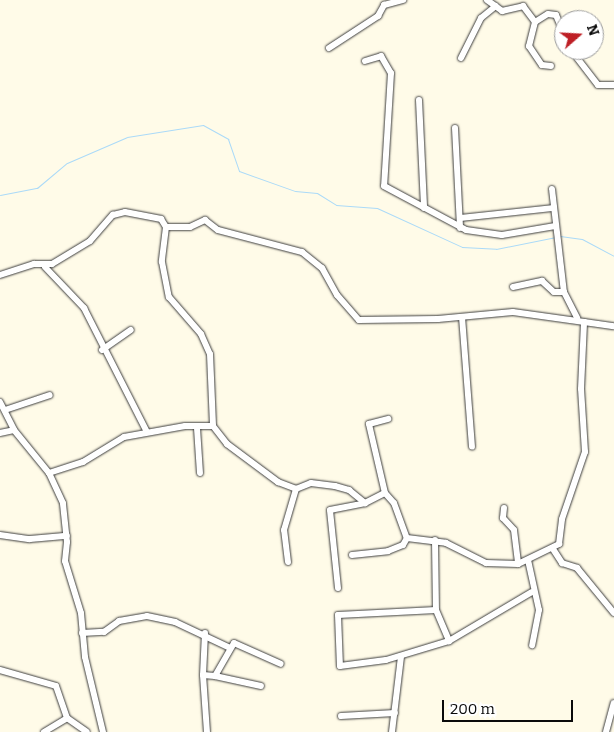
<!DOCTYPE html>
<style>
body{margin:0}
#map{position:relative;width:614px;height:732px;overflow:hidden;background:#fffbe8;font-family:Bitter,serif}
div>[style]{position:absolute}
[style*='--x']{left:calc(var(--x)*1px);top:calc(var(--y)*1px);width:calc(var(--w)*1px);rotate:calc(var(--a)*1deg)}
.stream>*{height:1px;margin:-0.5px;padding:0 0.5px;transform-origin:0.5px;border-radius:0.5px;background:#abdaf8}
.roads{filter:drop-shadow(0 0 1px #3d3d3d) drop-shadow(0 0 1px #3d3d3d)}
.minor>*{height:6px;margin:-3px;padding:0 3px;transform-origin:3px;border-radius:3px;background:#fff}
span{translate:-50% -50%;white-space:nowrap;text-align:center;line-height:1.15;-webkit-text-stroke:5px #fff;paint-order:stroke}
.north{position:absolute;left:554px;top:10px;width:50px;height:50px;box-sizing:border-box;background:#fff;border:1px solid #9d9d9d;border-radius:50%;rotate:71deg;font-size:14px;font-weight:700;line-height:20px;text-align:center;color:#0a0a0a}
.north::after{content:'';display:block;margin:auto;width:18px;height:22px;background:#be1f25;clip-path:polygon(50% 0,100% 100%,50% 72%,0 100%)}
.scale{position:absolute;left:442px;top:700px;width:131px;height:22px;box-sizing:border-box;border:2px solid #0a0a0a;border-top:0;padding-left:6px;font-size:15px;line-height:18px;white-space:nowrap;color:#0a0a0a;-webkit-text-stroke:4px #fff;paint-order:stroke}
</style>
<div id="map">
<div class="stream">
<i style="--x:0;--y:195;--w:38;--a:-11"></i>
<i style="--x:37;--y:188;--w:39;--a:-40"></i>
<i style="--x:67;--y:163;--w:65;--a:-23.4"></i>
<i style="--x:127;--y:137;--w:77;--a:-9"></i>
<i style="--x:203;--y:125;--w:29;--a:29"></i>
<i style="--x:228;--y:139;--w:34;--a:71"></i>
<i style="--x:239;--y:171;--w:59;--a:19.7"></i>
<i style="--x:295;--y:191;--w:22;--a:5"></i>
<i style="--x:317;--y:193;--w:22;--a:32"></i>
<i style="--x:336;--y:205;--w:41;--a:4.2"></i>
<i style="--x:377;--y:208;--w:94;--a:24.6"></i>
<i style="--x:462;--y:247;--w:34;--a:3"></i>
<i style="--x:496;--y:249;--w:61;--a:-11.3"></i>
<i style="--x:560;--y:236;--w:22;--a:8"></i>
<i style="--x:582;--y:239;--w:36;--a:28"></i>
</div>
<div class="roads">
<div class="minor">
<i style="--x:487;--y:0;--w:19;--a:36"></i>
<i style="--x:502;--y:11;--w:22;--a:-13"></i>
<i style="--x:523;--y:6;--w:20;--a:53"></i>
<i style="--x:535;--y:22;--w:15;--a:-32"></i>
<i style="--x:548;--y:14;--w:8;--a:7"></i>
<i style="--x:556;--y:15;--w:21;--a:67"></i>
<i style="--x:535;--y:22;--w:25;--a:104"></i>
<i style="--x:529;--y:46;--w:23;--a:56"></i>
<i style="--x:542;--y:65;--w:9;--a:6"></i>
<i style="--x:329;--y:48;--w:59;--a:-33.1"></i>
<i style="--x:378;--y:16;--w:13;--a:-61"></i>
<i style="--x:384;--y:5;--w:20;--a:-15"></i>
<i style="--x:571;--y:50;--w:44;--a:52.4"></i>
<i style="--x:598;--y:85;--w:16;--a:0"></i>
<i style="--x:461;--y:58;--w:45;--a:-63.4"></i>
<i style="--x:481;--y:18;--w:19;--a:-39"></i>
<i style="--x:365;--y:61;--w:17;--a:-17"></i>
<i style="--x:381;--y:56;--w:20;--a:60"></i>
<i style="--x:391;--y:73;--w:113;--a:93.5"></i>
<i style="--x:384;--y:186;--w:93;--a:28.2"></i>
<i style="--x:466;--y:230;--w:36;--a:8"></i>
<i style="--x:502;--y:235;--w:54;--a:-9.6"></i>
<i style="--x:419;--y:100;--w:108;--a:87.3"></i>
<i style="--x:455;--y:128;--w:100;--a:87.1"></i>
<i style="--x:552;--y:189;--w:104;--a:83.4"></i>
<i style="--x:564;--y:292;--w:29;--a:63"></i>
<i style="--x:461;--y:218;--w:93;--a:-6.2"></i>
<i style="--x:166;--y:227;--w:35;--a:97"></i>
<i style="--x:162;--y:262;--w:36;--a:79"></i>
<i style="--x:169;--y:297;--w:49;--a:49.1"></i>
<i style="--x:201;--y:334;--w:22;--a:66"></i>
<i style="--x:210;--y:354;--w:72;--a:87.6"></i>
<i style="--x:45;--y:267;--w:57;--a:46.4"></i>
<i style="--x:84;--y:308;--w:139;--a:63.1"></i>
<i style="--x:0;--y:275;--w:36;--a:-18"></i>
<i style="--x:34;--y:264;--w:18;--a:0"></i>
<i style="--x:52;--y:264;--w:44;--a:-31.2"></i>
<i style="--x:90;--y:241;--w:35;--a:-49"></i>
<i style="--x:113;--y:215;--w:12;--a:-14"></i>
<i style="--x:125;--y:212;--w:37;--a:11"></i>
<i style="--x:161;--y:219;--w:9;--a:58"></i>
<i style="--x:166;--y:227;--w:24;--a:0"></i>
<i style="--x:190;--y:227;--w:17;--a:-25"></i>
<i style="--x:205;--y:220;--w:16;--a:38"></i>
<i style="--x:218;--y:230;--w:87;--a:14.7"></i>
<i style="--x:302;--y:252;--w:26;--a:39"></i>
<i style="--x:322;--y:268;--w:31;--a:61"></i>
<i style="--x:337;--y:295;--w:33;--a:49"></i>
<i style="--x:359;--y:320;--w:79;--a:-0.7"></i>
<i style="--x:438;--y:319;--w:75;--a:-5.3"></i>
<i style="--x:513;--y:312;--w:72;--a:8"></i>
<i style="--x:513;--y:287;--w:30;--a:-12"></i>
<i style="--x:542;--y:281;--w:16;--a:43"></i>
<i style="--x:554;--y:292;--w:10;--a:0"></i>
<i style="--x:462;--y:317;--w:130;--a:85.6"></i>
<i style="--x:102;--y:350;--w:35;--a:-35"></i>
<i style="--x:0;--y:402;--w:31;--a:63"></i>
<i style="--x:14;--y:430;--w:55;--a:50.9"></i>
<i style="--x:5;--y:410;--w:47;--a:-18.4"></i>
<i style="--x:197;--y:428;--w:45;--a:86.2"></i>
<i style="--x:0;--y:433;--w:14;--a:-12"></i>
<i style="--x:385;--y:493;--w:71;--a:-103.1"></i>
<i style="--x:369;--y:424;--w:20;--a:-15"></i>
<i style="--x:504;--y:508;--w:10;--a:96"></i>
<i style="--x:503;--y:518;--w:16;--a:47"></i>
<i style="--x:514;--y:530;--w:34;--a:83"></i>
<i style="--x:0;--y:535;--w:30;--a:8"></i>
<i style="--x:30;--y:539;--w:37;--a:-5"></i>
<i style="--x:435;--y:540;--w:70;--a:89.2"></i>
<i style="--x:436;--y:610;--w:98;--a:177.1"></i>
<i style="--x:338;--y:615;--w:51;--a:87.8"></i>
<i style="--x:340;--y:666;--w:46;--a:-7.4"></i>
<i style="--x:386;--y:660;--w:66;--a:-16.8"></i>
<i style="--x:449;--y:641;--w:96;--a:-30.6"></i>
<i style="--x:553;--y:549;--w:17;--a:57"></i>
<i style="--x:562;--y:563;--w:16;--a:18"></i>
<i style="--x:577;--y:568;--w:58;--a:50.6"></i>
<i style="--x:352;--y:555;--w:36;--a:-6"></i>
<i style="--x:388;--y:551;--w:16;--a:-22"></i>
<i style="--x:403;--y:545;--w:8;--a:-60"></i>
<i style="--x:528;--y:560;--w:51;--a:77.6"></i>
<i style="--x:539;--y:610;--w:36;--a:101"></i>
<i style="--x:288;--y:562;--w:32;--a:-97"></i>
<i style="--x:284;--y:530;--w:43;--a:-73.7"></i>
<i style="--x:338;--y:588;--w:78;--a:-95.9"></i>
<i style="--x:330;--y:510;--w:36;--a:-11"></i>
<i style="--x:436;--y:610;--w:34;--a:67"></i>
<i style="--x:82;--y:633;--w:22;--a:-3"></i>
<i style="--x:104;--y:632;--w:19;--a:-36"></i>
<i style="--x:119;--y:621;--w:28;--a:-10"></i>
<i style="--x:147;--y:616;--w:29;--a:12"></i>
<i style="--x:175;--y:622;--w:61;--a:25.3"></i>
<i style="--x:205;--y:633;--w:42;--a:92.7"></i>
<i style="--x:203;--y:675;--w:12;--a:5"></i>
<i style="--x:215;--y:676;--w:38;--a:-60"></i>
<i style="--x:234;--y:643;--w:51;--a:24.1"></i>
<i style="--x:0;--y:670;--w:58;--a:15.9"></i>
<i style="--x:56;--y:686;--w:34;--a:71"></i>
<i style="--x:203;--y:675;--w:57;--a:86"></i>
<i style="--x:215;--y:676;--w:47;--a:12.3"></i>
<i style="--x:341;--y:716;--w:54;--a:-3.2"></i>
<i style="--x:44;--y:732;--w:27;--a:-31"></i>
<i style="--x:67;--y:718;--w:24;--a:35"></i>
<i style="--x:103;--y:732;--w:77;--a:-103.5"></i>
<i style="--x:85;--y:657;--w:44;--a:-95.2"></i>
<i style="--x:81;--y:613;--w:54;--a:-107.1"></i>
<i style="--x:65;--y:561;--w:19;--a:-84"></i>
<i style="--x:67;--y:542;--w:39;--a:-96"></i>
<i style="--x:63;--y:503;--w:33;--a:-115"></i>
<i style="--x:49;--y:473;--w:36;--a:-18"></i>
<i style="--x:83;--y:462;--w:48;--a:-31.4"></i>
<i style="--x:124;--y:437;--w:62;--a:-10.2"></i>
<i style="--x:185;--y:426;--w:28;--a:0"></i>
<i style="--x:213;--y:426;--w:23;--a:52"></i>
<i style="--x:227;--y:444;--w:64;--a:36.7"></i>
<i style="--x:278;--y:482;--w:19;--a:21"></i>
<i style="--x:296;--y:489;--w:16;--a:-22"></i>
<i style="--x:311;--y:483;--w:24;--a:7"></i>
<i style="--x:335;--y:486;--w:15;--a:16"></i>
<i style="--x:349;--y:490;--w:21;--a:39"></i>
<i style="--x:365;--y:503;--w:22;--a:-27"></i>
<i style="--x:385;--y:493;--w:13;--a:48"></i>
<i style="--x:394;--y:503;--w:37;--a:70"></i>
<i style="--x:407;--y:538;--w:39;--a:7"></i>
<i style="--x:446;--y:543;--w:45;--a:26.6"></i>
<i style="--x:486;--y:563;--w:32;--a:2"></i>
<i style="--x:518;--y:564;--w:46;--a:-26"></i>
<i style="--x:559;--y:544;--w:25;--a:-83"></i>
<i style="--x:562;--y:519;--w:71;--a:-71.1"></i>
<i style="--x:585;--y:452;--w:63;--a:-93.6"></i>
<i style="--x:581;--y:389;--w:67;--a:-87.4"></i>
<i style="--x:584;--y:322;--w:30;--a:8"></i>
<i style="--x:392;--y:732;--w:76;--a:-83.2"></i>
<i style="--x:606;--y:732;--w:30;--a:-75"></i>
</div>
</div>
<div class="north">N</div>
<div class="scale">200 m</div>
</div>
